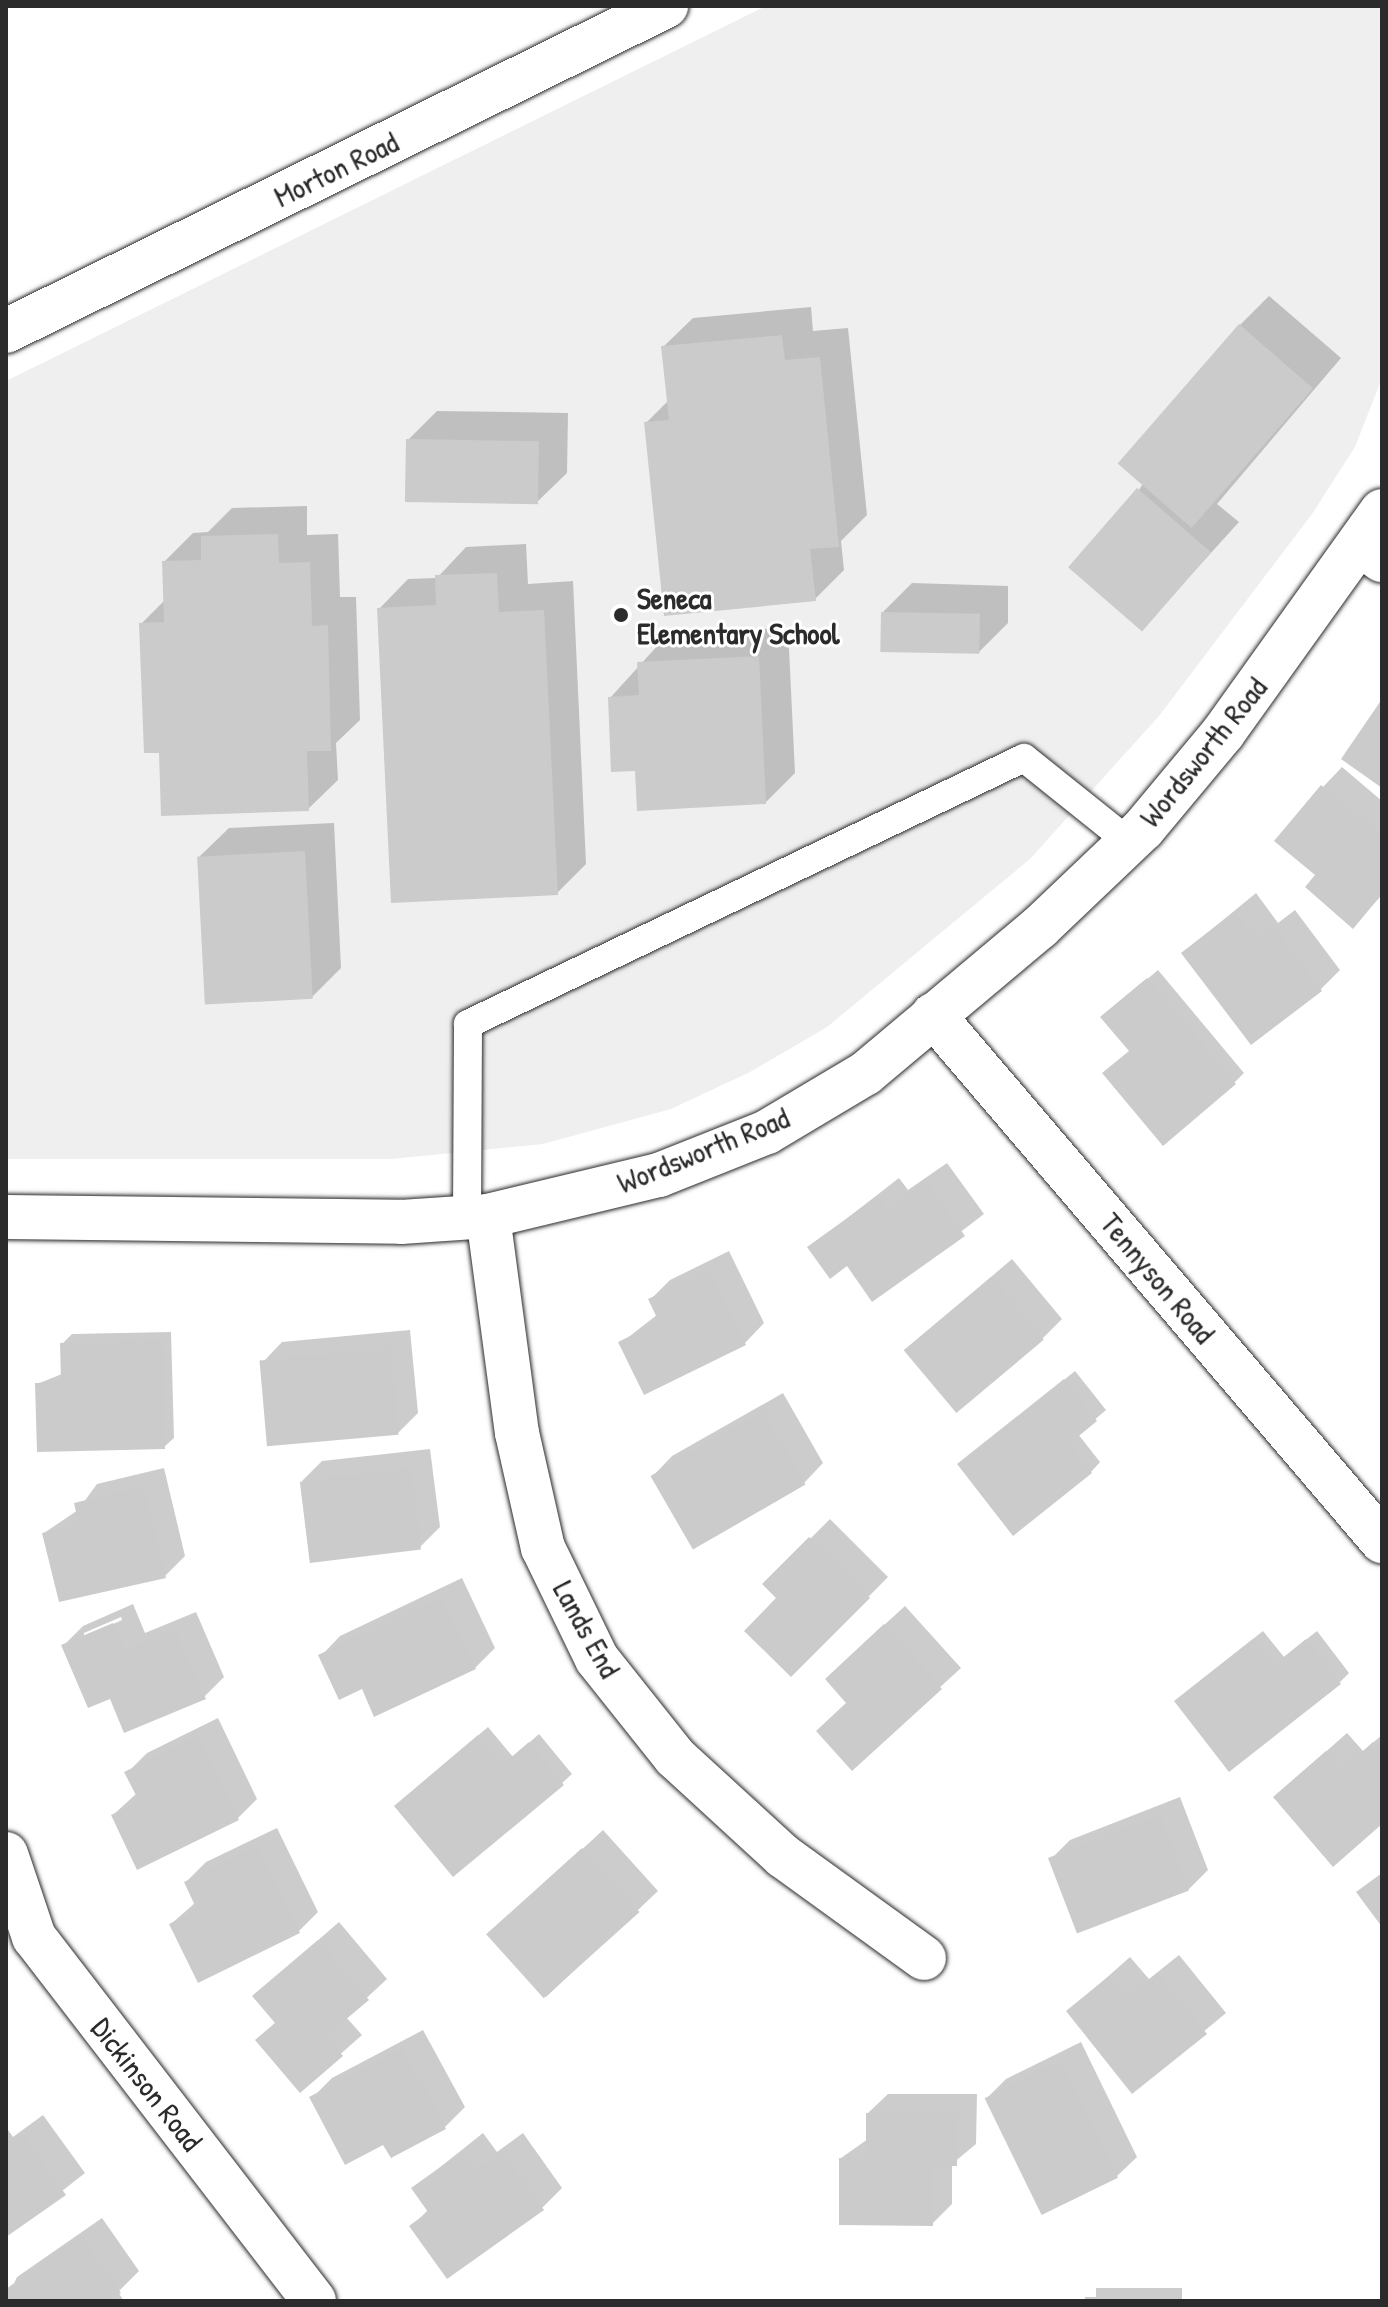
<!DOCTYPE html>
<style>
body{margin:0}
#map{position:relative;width:1388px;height:2307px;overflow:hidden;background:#fff;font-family:"Patrick Hand",sans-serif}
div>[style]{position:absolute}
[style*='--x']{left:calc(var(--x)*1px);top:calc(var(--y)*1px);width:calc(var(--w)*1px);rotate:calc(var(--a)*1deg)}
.built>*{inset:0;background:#efefef}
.shadow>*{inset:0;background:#0003;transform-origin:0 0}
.building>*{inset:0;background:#cbcbcb;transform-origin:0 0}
.roads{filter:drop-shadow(0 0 2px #2b2b2b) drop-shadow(0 0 2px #2b2b2b)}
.service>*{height:28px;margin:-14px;padding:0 14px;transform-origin:14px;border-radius:14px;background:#fff}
.minor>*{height:44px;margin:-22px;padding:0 22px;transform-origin:22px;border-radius:22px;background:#fff}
.tertiary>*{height:44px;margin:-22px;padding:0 22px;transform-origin:22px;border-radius:22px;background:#fff}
.dots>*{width:22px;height:22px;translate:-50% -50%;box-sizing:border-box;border:4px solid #fff;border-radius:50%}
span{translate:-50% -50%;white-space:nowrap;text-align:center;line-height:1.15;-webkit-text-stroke:6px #fff;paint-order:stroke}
.street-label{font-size:30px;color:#2b2b2b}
.poi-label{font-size:30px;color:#2b2b2b;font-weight:700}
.left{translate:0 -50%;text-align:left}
.frame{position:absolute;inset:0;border:8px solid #2b2b2b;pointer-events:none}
</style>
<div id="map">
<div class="built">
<i style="clip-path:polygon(766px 6px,1382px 6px,1382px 378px,1355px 447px,1312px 514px,1159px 716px,1030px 859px,827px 1027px,750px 1072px,671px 1109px,543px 1144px,391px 1159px,6px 1159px,6px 381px)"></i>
</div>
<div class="shadow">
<i style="clip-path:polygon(1269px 296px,1341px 358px,1217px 504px,1239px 522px,1142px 629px,1139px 490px,1240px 325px)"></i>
<i style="clip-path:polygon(811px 307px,813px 331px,848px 328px,867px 515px,841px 541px,844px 570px,815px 599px,646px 423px,669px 400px,663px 347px,693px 318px)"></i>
<i style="clip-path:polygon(437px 411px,568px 413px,567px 473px,537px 502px,408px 440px)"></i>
<i style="clip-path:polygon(307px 506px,307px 535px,338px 534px,340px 597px,356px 597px,360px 720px,336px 743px,338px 780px,308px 809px,161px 750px,141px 624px,165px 600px,164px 562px,193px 533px,208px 532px,232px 508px)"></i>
<i style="clip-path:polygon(526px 544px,528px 584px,573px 581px,586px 864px,557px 893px,379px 609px,408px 579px,437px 578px,466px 547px)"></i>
<i style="clip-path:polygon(912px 583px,1008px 586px,1008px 623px,979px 652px,883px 612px)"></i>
<i style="clip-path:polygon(788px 628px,795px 773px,765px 803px,637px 769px,610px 698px,669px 633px)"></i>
<i style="clip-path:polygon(1342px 767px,1382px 801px,1382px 895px,1353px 926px,1318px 874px,1323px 787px)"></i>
<i style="clip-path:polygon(334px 823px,341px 968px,312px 997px,199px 857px,229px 828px)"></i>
<i style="clip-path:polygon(1256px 893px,1278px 923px,1295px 910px,1340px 970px,1320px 990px,1183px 953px)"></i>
<i style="clip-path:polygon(1158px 970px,1244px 1073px,1234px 1083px,1131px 1051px,1113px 1008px)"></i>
<i style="clip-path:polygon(947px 1163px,984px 1214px,873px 1299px,848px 1264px,810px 1247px,899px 1178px,908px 1190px)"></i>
<i style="clip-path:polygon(729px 1251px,764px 1323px,745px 1343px,621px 1343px,658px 1314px,650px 1300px,670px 1280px)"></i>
<i style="clip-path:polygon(1012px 1259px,1062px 1319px,1042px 1339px,906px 1350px)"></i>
<i style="clip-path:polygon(410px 1330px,418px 1413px,398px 1433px,263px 1362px,282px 1342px)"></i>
<i style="clip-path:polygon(171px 1332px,174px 1438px,164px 1447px,37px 1384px,62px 1374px,62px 1344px,72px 1334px)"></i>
<i style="clip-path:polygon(1075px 1371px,1106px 1410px,1078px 1434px,1100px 1462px,1091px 1472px,960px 1464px)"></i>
<i style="clip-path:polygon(783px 1393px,823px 1463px,804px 1483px,653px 1476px,672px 1456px)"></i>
<i style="clip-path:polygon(430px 1449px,440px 1527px,420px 1547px,302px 1481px,322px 1461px)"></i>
<i style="clip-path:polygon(164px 1468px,185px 1556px,165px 1576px,44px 1533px,78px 1510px,97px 1484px)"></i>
<i style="clip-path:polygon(830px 1519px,888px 1577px,791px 1675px,779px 1598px,765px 1584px)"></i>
<i style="clip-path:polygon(462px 1578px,495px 1648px,475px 1668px,363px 1687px,321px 1656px,340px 1636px)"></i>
<i style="clip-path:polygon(evenodd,133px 1604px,145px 1633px,196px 1612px,224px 1677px,204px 1697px,111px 1696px,63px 1646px,83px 1626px,133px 1604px,121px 1617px,122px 1620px,84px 1637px,84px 1633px,121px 1617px)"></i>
<i style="clip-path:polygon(905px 1606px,961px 1668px,852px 1768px,847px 1659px)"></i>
<i style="clip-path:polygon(1263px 1631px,1284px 1657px,1317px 1631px,1349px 1673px,1340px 1682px,1186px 1692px)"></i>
<i style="clip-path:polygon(218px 1718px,257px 1799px,237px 1819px,113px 1815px,137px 1793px,127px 1773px,147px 1753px)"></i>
<i style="clip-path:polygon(488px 1727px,513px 1757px,539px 1734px,572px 1774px,562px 1783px,406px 1797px)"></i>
<i style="clip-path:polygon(1347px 1733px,1363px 1751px,1382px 1735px,1382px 1821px,1296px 1778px)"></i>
<i style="clip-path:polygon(1180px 1797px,1208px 1870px,1188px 1890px,1050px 1860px,1070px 1840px)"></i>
<i style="clip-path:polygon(277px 1828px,318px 1912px,298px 1932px,171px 1924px,196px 1902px,186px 1882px,206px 1862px)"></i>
<i style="clip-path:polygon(603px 1830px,658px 1891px,546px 1997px,510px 1916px)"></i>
<i style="clip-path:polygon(339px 1922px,387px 1979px,346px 2017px,362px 2035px,300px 2090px,258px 2040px,276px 2022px,254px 1996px)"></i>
<i style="clip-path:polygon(1179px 1955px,1226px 2013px,1132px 2091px,1069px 2011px,1130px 1957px,1149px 1979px)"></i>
<i style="clip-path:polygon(423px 2030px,465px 2107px,445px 2127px,384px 2142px,312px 2098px,332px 2078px)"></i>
<i style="clip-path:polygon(1081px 2042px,1137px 2157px,1117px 2176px,986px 2099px,1006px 2079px)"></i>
<i style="clip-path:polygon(888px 2094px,977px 2094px,976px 2144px,952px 2164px,952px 2204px,932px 2224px,841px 2158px,868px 2139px,868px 2113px)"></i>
<i style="clip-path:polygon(43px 2115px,85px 2173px,6px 2235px,6px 2127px,13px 2137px)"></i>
<i style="clip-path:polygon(483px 2133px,497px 2152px,523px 2133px,562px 2188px,542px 2208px,412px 2226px,429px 2209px,414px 2188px)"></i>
<i style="clip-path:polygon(102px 2218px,139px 2271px,118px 2292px,124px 2301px,6px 2301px,17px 2277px)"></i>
<i style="left:1096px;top:2288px;width:86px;height:16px"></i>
</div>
<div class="building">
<i style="left:1239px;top:324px;width:98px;height:185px;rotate:41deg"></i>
<i style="clip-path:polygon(782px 335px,785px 360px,820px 357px,839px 547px,810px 549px,816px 601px,664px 616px,644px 422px,669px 420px,661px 346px)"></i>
<i style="left:406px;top:439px;width:133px;height:63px;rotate:1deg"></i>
<i style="left:1137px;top:488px;width:98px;height:105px;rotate:41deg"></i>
<i style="clip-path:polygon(278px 534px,279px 563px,310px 562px,312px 626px,328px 625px,331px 751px,307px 751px,309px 811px,161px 816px,159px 753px,144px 753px,139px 623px,164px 622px,162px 561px,201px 560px,201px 536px)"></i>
<i style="clip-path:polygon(497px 573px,499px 612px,544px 610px,558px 895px,391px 903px,377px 608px,436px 605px,435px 575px)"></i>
<i style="left:881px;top:612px;width:99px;height:40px;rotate:1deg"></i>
<i style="clip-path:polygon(759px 656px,766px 804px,637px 811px,635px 771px,611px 772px,608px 697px,639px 695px,637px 662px)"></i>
<i style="clip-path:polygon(1382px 699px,1382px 788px,1341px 759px)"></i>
<i style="clip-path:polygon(1321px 785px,1382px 837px,1382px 894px,1353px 929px,1305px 887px,1315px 875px,1274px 841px)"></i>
<i style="left:305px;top:851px;width:148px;height:108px;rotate:87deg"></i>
<i style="clip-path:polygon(1235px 911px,1257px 941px,1274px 928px,1322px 991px,1251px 1045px,1181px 953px)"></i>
<i style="clip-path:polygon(1147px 978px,1236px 1084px,1163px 1146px,1102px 1073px,1129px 1051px,1100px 1017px)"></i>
<i style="clip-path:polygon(926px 1181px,965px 1236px,872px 1302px,847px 1266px,830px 1279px,807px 1247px,878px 1196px,888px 1209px)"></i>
<i style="clip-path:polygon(709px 1270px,746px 1345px,644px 1395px,618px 1342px,659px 1322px,648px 1299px)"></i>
<i style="left:991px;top:1277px;width:82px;height:114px;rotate:50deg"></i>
<i style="clip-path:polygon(162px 1341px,165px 1449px,37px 1452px,35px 1383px,61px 1382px,60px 1343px)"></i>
<i style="left:391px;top:1349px;width:86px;height:132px;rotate:85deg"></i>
<i style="clip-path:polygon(1064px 1379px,1097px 1421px,1069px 1444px,1092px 1473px,1013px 1536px,957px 1464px)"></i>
<i style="left:763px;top:1411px;width:85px;height:130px;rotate:60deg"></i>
<i style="left:411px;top:1468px;width:82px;height:112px;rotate:83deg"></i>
<i style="clip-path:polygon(144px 1486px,166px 1578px,59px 1602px,42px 1533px,79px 1525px,74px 1503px)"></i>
<i style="clip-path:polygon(809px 1537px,870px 1598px,791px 1677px,744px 1631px,776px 1598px,762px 1584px)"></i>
<i style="clip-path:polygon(442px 1597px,476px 1669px,374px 1717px,362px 1689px,339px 1700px,318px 1655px)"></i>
<i style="clip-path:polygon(113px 1623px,125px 1652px,175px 1630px,206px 1699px,124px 1733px,110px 1699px,88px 1708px,61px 1645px)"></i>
<i style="clip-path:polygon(884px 1624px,942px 1689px,852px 1771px,816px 1731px,846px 1703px,825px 1679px)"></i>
<i style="clip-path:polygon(1253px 1639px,1274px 1665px,1306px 1639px,1341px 1684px,1229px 1772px,1174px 1701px)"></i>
<i style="clip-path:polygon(478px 1735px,502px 1765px,529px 1742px,564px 1785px,453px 1877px,394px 1806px)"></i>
<i style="clip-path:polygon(198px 1736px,239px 1820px,137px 1870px,111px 1815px,139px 1801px,124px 1772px)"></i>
<i style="clip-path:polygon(1373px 1742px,1382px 1752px,1382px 1824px,1333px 1867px,1273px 1797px,1326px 1751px,1342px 1770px)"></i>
<i style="left:1160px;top:1815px;width:81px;height:120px;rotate:69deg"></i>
<i style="clip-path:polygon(257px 1846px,300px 1933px,198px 1983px,169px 1924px,197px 1910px,184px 1882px)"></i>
<i style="left:582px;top:1848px;width:86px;height:129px;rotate:48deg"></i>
<i style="clip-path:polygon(1382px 1873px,1382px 1927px,1356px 1892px)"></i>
<i style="clip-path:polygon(318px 1940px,369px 2000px,326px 2036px,343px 2056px,300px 2093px,255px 2040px,275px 2023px,252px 1996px)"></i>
<i style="clip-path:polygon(1158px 1973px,1207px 2034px,1132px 2094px,1066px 2011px,1109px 1976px,1128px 1998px)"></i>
<i style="clip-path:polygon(403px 2048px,446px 2129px,391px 2158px,383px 2145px,345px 2165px,309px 2097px)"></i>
<i style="left:1061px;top:2061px;width:130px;height:85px;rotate:64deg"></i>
<i style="clip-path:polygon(866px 2113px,958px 2113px,957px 2166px,933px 2166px,933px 2226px,839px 2225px,839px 2158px,866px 2158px)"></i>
<i style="clip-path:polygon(23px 2133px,66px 2195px,6px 2237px,6px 2145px)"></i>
<i style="clip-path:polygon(463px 2151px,476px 2170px,502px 2152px,544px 2210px,447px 2279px,409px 2226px,428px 2212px,411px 2188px)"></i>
<i style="clip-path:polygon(81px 2236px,121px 2293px,108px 2301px,6px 2301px,6px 2289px)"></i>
<i style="left:1085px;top:2297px;width:89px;height:4px"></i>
</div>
<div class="roads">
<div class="service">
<i style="--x:467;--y:1218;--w:194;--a:-89.7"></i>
<i style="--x:468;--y:1024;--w:616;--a:-25.57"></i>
<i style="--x:1024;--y:758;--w:134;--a:38.7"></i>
</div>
<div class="minor">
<i style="--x:1361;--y:545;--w:26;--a:36"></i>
<i style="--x:488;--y:1216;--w:219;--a:82.4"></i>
<i style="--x:517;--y:1433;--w:118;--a:77.3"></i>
<i style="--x:543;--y:1548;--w:123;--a:64.1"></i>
<i style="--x:597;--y:1659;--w:125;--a:51.5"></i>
<i style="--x:675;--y:1757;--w:147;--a:42.5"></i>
<i style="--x:783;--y:1856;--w:174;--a:35.9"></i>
<i style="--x:6;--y:1854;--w:88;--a:71.4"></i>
<i style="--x:34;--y:1937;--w:459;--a:52.4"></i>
</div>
<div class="tertiary">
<i style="--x:6;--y:331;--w:736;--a:-26.22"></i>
<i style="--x:933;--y:1015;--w:692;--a:49.52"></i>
<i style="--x:6;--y:1217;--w:395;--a:0.7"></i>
<i style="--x:401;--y:1222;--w:87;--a:-3.9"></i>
<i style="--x:488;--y:1216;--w:176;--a:-13.5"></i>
<i style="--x:659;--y:1175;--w:116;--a:-21.7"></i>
<i style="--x:767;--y:1132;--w:115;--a:-30.8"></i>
<i style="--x:866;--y:1073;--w:227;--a:-40"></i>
<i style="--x:1040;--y:927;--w:142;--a:-43.6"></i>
<i style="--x:1143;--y:829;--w:125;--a:-50.2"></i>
<i style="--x:1223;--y:733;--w:273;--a:-54.4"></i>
</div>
</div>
<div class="dots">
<i style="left:621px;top:615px;background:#2b2b2b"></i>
</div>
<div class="street-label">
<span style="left:336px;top:169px;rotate:-26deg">Morton Road</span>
<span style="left:1203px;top:752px;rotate:-51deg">Wordsworth Road</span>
<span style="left:703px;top:1150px;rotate:-22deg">Wordsworth Road</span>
<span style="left:1158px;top:1278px;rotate:50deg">Tennyson Road</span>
<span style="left:587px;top:1629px;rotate:61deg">Lands End</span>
<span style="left:147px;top:2084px;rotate:52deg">Dickinson Road</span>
</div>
<div class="poi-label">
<span class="left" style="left:637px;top:615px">Seneca<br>Elementary School</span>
</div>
<div class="frame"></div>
</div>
